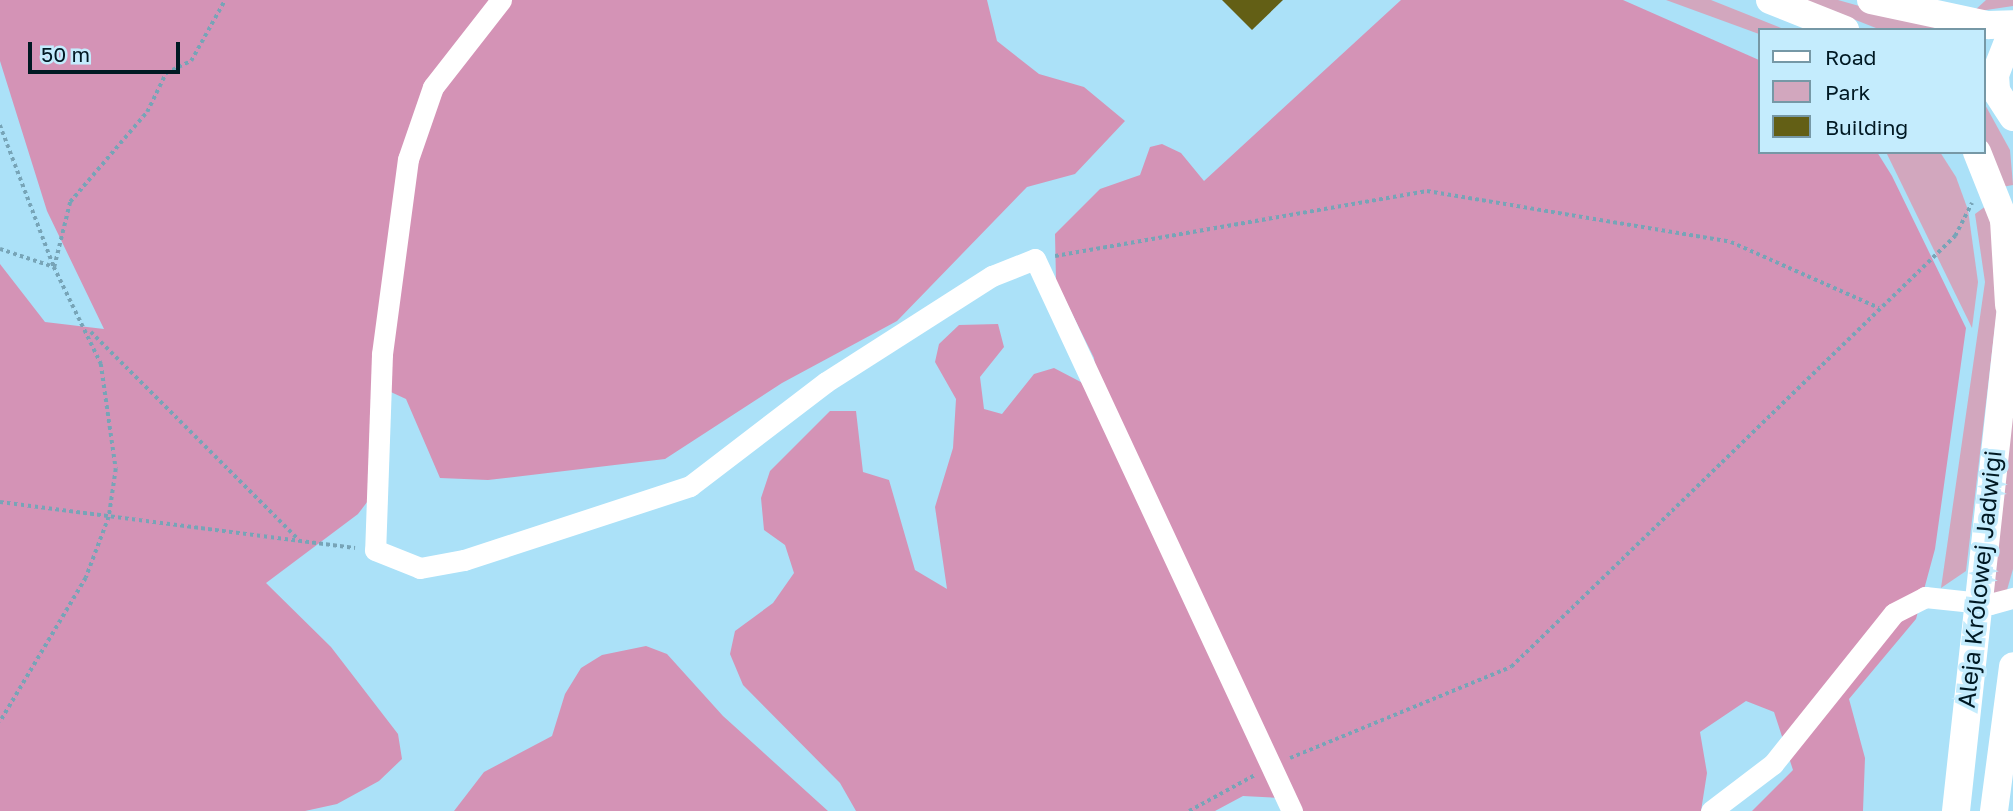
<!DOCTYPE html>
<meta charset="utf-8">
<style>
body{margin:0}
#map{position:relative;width:2013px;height:811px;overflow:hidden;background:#abe1f8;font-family:"Golos Text",sans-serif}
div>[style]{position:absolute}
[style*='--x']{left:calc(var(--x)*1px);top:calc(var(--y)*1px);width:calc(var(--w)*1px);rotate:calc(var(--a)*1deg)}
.green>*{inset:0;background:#d2a7be}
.forest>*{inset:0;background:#d493b6}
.building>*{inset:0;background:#635f15}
.path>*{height:3.5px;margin-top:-1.75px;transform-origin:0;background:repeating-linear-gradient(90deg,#77a4b7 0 3.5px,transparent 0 7px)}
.minor>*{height:21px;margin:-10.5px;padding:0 10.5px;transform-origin:10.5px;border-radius:10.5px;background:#fff}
.major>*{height:28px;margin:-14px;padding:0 14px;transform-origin:14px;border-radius:14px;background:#fff}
span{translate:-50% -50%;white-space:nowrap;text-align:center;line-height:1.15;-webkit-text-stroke:7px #c4ecfd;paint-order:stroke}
.street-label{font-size:24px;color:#001923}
.legend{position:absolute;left:1758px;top:28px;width:228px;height:126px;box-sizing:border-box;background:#c4ecfd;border:2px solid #7698a6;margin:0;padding:9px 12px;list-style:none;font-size:21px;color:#001923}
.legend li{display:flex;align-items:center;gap:14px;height:35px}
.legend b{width:35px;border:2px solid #7698a6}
.scale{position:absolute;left:28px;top:42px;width:152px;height:32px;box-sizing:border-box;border:4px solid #001923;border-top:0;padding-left:9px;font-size:21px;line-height:24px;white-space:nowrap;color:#001923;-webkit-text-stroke:5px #c4ecfd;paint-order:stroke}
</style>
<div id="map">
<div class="green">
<i style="clip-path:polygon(1666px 0,1711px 0,1786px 30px,1759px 34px)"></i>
<i style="clip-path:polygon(1805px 0,1838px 0,1944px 30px,1881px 30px)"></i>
<i style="clip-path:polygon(1986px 0,2013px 0,2013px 6px,1973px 12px)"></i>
<i style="clip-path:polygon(1983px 101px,2010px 150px,2013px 185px,2002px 187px,1983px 145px)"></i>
<i style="clip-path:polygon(1886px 152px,1940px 152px,1956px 177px,1968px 210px,1978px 282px,1972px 328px)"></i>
<i style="clip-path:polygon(1990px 203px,1999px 293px,1966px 571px,1941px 588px,1985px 282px,1975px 214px)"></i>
<i style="clip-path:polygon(2013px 373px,2013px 569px,2007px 590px,1992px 598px)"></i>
</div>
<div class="forest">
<i style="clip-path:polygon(0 0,987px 0,997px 41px,1039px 74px,1084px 87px,1125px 121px,1075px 174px,1027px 187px,897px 321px,782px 383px,665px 459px,488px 480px,440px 478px,406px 399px,380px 387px,380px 485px,358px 514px,266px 583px,331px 647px,398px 734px,402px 759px,379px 781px,337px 804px,305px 811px,0 811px,0 264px,45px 322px,104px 329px,47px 211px,0 61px)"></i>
<i style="clip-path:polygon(1401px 0,1623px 0,1759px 60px,1759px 152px,1877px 152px,1892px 176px,1966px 328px,1935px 549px,1916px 619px,1849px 699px,1865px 758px,1863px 811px,1752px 811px,1793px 770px,1774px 712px,1746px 701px,1700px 732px,1707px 773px,1701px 811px,1287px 811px,1281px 798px,1243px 796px,1215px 811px,856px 811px,840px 783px,743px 685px,730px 654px,735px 631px,773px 603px,794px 573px,785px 545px,764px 530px,761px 498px,770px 471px,830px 411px,856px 411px,863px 472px,889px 480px,915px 570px,947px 589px,935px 507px,953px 448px,956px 399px,935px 362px,939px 344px,959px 325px,998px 324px,1004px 347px,980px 377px,984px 409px,1002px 414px,1034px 374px,1054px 368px,1098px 391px,1094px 358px,1056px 281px,1055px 234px,1100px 189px,1140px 175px,1150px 147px,1162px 144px,1181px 153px,1204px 181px)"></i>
<i style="clip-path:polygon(646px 646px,667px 654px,723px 716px,828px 811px,454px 811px,484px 772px,552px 736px,565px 694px,581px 668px,602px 655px)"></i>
</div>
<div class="building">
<i style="clip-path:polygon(1222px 0,1283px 0,1252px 30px)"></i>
</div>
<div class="path">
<i style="--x:0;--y:125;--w:152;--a:69.2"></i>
<i style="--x:54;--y:267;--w:108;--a:64.1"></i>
<i style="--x:101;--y:364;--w:106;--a:81.9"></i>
<i style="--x:116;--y:469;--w:49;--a:98.3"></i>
<i style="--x:109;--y:517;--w:65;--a:110.7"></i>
<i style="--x:86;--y:578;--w:168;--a:120.8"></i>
<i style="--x:0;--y:249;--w:57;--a:18.4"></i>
<i style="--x:54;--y:267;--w:67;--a:-76.2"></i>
<i style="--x:70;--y:202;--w:118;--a:-49.5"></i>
<i style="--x:147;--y:112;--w:43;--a:-64"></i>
<i style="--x:166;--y:73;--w:28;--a:-26"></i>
<i style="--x:191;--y:61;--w:70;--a:-60.9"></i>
<i style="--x:1055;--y:256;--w:378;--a:-9.9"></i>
<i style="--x:1427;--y:191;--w:308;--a:9.5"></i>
<i style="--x:1731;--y:242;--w:162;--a:24"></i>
<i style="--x:91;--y:332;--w:293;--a:45"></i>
<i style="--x:0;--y:502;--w:358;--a:7.4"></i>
<i style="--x:1290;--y:758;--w:239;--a:-22.4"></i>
<i style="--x:1511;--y:667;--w:619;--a:-44.15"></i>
<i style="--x:1955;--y:236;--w:37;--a:-63"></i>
<i style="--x:1189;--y:811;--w:75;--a:-28.6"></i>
</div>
<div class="minor">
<i style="--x:501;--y:0;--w:110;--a:128"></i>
<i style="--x:433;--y:87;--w:76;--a:109.1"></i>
<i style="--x:408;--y:159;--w:197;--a:97.6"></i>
<i style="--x:382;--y:354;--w:196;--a:92"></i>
<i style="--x:375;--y:550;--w:48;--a:21.8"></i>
<i style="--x:420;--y:568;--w:45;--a:-10.3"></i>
<i style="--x:464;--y:560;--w:238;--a:-18.1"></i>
<i style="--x:690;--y:486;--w:171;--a:-37.4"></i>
<i style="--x:826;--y:382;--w:197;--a:-32.6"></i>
<i style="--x:992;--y:276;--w:46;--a:-21.6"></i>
<i style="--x:1035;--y:259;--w:609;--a:65.03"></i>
<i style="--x:1711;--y:811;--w:78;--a:-37.2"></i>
<i style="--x:1773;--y:764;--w:193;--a:-51.3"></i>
<i style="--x:1894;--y:613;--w:35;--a:-27"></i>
<i style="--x:1925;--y:597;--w:65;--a:6.1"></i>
<i style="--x:1990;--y:604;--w:24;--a:-15"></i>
</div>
<div class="major">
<i style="--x:1770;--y:0;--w:81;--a:21.8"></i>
<i style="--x:1871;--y:0;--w:120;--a:12.1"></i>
<i style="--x:1988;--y:25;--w:25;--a:-2"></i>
<i style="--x:2013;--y:29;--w:49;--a:111.4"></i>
<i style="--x:1995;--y:75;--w:16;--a:86"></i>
<i style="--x:1996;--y:91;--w:31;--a:57"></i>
<i style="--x:1977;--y:152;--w:73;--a:68.3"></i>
<i style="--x:2004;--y:220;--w:85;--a:86.6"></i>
<i style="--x:1956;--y:811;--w:526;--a:-83.78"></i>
<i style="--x:1994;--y:811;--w:146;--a:-82.5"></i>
</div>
<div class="street-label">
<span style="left:1979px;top:579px;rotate:-84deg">Aleja Królowej Jadwigi</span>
</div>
<ul class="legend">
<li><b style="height:9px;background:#fff"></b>Road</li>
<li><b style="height:19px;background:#d2a7be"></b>Park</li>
<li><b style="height:19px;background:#635f15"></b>Building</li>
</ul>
<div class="scale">50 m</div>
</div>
